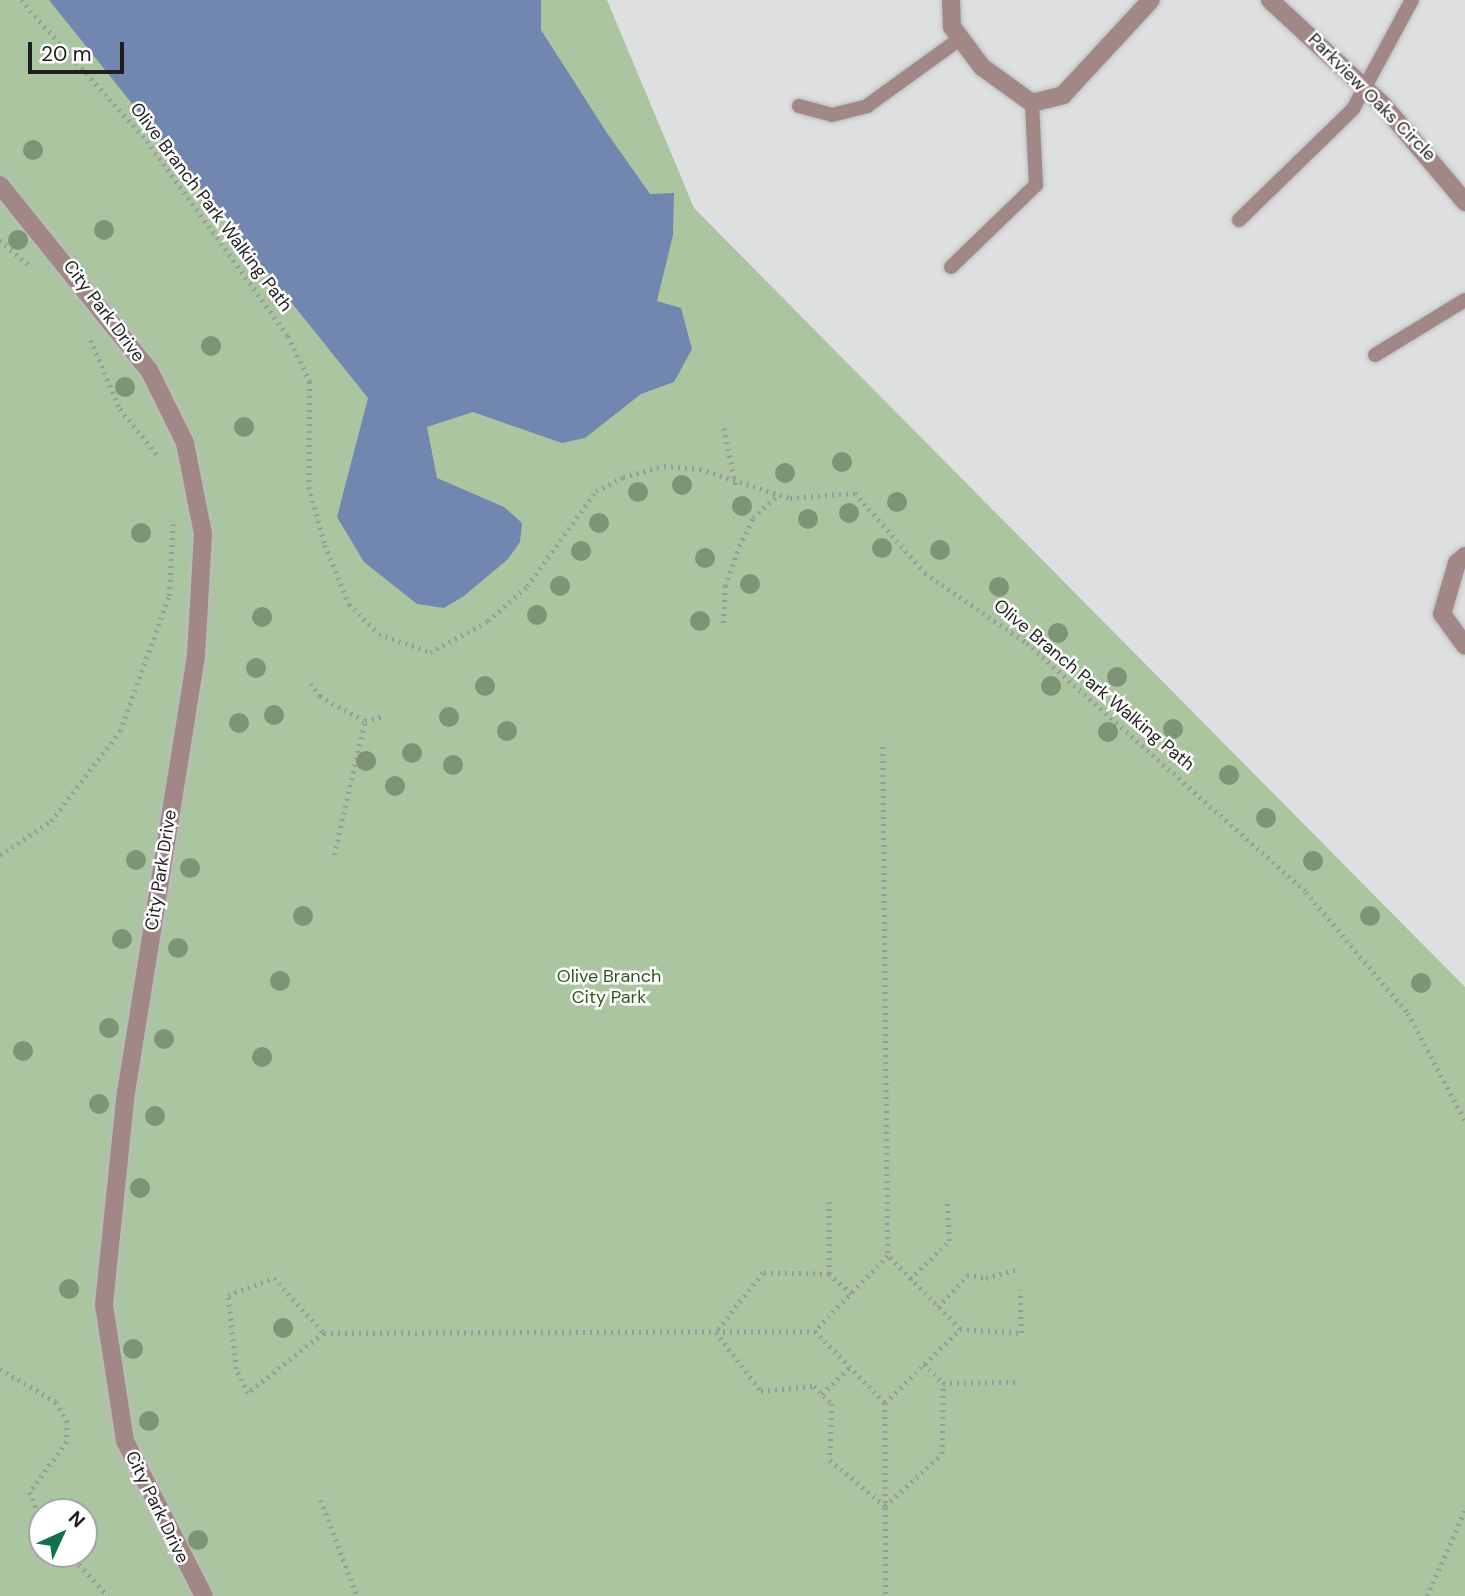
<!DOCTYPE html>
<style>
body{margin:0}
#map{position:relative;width:1465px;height:1596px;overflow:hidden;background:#dedfe1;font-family:"DM Sans",sans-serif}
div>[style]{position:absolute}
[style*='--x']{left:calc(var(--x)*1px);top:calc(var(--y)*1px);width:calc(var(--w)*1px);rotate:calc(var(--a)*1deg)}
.green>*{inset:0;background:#abc5a1}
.water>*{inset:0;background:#7187b0}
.path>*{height:4.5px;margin-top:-2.25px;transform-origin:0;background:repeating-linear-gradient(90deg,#9a9b9c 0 2px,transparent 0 7px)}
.roads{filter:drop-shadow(0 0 2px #bbbcbe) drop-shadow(0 0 2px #bbbcbe)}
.lane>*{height:14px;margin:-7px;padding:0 7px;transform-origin:7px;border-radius:7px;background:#a18886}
.street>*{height:18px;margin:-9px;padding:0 9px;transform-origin:9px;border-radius:9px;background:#a18886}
.trees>*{width:20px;height:20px;margin:-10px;border-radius:50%;background:#7d9475}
span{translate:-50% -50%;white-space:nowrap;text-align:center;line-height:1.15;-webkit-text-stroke:5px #fff;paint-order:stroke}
.street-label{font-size:18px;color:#1e1e1f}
.park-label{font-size:18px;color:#2e561c}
.north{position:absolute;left:28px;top:1498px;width:70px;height:70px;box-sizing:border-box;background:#fff;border:2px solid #a5a5a5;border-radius:50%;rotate:45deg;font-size:19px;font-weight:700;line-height:28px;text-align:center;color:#1e1e1f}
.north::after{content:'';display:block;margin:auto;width:24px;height:32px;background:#127248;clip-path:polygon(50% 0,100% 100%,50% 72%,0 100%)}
.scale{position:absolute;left:28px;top:42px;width:96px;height:32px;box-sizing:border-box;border:4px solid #1e1e1f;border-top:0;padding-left:9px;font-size:21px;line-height:24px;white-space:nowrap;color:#1e1e1f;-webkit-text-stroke:5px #fff;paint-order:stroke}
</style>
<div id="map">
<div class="green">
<i style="clip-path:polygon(evenodd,0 0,607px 0,694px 208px,1465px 987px,1465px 1596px,0 1596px,0 0,42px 1512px,84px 1512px,84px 1554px,42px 1554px,42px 1512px)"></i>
</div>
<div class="water">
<i style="clip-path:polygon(49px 0,541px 0,541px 30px,607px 133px,650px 194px,674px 193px,673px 235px,657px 301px,681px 308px,692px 349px,674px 382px,641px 394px,585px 438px,562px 443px,473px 412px,427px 427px,437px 478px,504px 507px,522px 523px,520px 542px,508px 559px,464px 596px,444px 608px,417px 604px,364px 562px,337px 517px,368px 398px)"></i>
</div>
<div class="path">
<i style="--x:21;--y:0;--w:189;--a:48.2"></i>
<i style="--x:147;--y:141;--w:241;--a:54.1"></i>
<i style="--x:288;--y:336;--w:51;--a:64.4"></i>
<i style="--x:310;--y:382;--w:105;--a:90.5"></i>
<i style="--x:309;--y:487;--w:60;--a:74.6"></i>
<i style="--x:325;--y:545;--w:64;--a:67.9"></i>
<i style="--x:349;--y:604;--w:42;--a:45"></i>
<i style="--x:379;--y:634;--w:54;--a:19.4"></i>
<i style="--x:430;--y:652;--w:66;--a:-28.1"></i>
<i style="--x:488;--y:621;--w:52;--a:-41.9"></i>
<i style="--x:527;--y:586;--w:117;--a:-54"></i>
<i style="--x:596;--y:491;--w:30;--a:-27"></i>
<i style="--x:623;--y:477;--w:42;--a:-15"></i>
<i style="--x:664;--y:466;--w:36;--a:5"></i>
<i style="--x:700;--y:469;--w:95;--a:17.9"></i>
<i style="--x:790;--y:498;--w:65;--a:-4.4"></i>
<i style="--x:855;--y:493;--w:106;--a:48.8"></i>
<i style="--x:925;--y:573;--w:124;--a:34.5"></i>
<i style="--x:1027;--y:643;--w:374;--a:41.7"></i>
<i style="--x:1306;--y:892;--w:158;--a:49.9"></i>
<i style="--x:1408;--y:1013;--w:121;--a:62"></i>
<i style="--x:0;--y:240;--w:37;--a:41"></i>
<i style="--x:91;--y:340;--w:75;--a:67.2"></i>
<i style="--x:120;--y:409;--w:63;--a:50.8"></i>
<i style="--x:724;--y:428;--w:58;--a:78.1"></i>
<i style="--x:723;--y:623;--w:37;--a:-87"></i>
<i style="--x:725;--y:586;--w:42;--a:-70.7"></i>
<i style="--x:739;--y:546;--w:31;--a:-63"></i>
<i style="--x:753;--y:518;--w:35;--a:-43"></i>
<i style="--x:311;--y:683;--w:16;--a:55"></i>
<i style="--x:320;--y:696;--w:51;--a:29.1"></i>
<i style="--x:365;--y:721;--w:18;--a:-16"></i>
<i style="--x:883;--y:747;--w:509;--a:89.44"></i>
<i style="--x:0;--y:855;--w:61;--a:-33.7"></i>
<i style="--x:51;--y:821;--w:113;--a:-52.5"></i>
<i style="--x:120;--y:731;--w:144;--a:-70.1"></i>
<i style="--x:169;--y:596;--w:72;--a:-86.8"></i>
<i style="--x:334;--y:855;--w:138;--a:-77"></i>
<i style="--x:829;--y:1274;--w:72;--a:-90"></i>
<i style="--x:274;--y:1278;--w:74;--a:47.7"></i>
<i style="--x:324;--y:1333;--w:97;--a:141.7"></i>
<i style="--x:248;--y:1393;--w:27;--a:-117"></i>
<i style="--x:236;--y:1369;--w:74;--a:-96.2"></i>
<i style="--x:228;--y:1295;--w:49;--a:-20.3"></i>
<i style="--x:910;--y:1279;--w:54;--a:-44.3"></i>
<i style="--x:949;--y:1241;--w:40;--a:-92.9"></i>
<i style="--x:851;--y:1294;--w:30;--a:-138"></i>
<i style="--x:829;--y:1274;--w:66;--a:-179.1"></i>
<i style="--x:763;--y:1273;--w:75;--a:128.5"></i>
<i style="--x:716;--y:1332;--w:74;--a:52.7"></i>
<i style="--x:761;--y:1391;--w:53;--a:-5.4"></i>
<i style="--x:814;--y:1386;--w:25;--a:45"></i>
<i style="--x:832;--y:1404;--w:56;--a:92"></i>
<i style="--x:830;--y:1460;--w:72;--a:39.9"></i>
<i style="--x:885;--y:1506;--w:77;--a:-42.4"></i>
<i style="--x:942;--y:1454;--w:71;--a:-89.2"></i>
<i style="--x:938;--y:1307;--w:43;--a:-47.8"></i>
<i style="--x:967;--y:1275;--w:19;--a:9"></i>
<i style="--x:986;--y:1278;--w:32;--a:-16"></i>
<i style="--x:960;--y:1329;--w:61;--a:3.8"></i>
<i style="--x:1021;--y:1333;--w:43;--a:-91.3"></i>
<i style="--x:324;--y:1333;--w:491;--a:-0.2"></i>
<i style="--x:815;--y:1331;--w:100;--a:45.8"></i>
<i style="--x:885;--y:1403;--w:105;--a:-44.6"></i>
<i style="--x:960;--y:1329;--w:103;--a:-134.6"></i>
<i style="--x:888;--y:1256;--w:105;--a:134.2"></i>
<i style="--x:924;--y:1364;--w:27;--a:45"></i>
<i style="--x:943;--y:1383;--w:77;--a:-0.7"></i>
<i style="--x:0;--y:1369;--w:65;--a:30.5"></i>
<i style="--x:56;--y:1402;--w:22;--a:60"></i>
<i style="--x:67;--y:1421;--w:21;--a:90"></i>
<i style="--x:67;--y:1442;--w:62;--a:126.5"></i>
<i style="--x:30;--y:1492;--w:33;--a:69"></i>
<i style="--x:822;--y:1394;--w:39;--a:-44"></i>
<i style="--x:885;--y:1403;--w:193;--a:89.7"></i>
<i style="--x:321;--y:1500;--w:103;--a:69.4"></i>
<i style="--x:70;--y:1554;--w:57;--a:47.9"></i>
<i style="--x:1427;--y:1596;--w:94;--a:-66.2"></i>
</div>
<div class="roads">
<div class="lane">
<i style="--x:799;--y:106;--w:34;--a:15"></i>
<i style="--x:832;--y:115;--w:36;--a:-14"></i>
<i style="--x:867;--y:106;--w:116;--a:-35.9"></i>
<i style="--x:1239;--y:220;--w:159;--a:-44.2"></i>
<i style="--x:1353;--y:109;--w:124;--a:-61.6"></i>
<i style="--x:951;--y:267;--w:118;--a:-44"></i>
<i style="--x:1036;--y:185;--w:82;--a:-92.8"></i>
<i style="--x:1375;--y:355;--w:105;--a:-31.4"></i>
</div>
<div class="street">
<i style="--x:951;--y:0;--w:27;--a:88"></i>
<i style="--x:952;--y:27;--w:50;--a:53.1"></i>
<i style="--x:982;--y:67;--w:62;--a:35.8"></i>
<i style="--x:1032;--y:103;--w:32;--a:-14"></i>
<i style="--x:1063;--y:95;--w:129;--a:-47.2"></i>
<i style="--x:1270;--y:0;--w:156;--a:42.9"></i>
<i style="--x:1384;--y:106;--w:126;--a:49.8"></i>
<i style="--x:0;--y:185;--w:238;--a:51.2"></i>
<i style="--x:149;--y:370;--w:81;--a:63.7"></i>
<i style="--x:185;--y:443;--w:93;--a:78.8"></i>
<i style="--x:203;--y:534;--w:122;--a:93.3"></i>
<i style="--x:196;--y:656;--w:441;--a:99.1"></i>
<i style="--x:126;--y:1091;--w:215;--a:95.9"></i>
<i style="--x:104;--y:1305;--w:138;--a:81.2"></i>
<i style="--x:125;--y:1441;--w:174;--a:63"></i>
<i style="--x:1465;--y:556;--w:11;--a:139"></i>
<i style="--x:1457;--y:563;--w:53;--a:106.4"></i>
<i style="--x:1442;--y:614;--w:39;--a:54"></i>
</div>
</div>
<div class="trees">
<i style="left:33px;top:150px"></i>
<i style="left:104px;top:230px"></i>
<i style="left:18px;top:240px"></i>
<i style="left:211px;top:346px"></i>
<i style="left:125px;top:387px"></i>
<i style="left:244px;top:427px"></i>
<i style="left:842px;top:462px"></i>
<i style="left:785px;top:473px"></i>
<i style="left:682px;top:485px"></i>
<i style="left:638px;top:492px"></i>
<i style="left:897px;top:502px"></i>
<i style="left:742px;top:506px"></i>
<i style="left:849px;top:513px"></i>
<i style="left:808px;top:519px"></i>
<i style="left:599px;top:523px"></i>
<i style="left:141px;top:533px"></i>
<i style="left:882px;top:548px"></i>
<i style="left:940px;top:550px"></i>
<i style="left:581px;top:551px"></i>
<i style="left:705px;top:558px"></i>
<i style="left:750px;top:584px"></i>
<i style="left:560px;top:586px"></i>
<i style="left:999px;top:587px"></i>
<i style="left:537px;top:615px"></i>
<i style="left:262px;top:617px"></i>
<i style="left:700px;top:621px"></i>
<i style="left:1058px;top:633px"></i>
<i style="left:256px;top:668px"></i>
<i style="left:1117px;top:677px"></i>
<i style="left:485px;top:686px"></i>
<i style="left:1051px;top:686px"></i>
<i style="left:274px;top:715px"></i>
<i style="left:449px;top:717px"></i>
<i style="left:239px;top:723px"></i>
<i style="left:1173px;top:729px"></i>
<i style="left:507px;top:731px"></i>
<i style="left:1108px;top:732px"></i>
<i style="left:412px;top:753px"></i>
<i style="left:366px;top:761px"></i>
<i style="left:453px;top:765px"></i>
<i style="left:1229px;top:775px"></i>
<i style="left:395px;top:786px"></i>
<i style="left:1266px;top:818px"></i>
<i style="left:136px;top:860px"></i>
<i style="left:1313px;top:861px"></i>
<i style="left:190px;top:868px"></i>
<i style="left:303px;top:916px"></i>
<i style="left:1370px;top:916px"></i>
<i style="left:122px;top:939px"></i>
<i style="left:178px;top:948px"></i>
<i style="left:280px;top:981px"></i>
<i style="left:1421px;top:983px"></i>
<i style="left:109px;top:1028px"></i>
<i style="left:164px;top:1039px"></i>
<i style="left:23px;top:1051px"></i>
<i style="left:262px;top:1057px"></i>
<i style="left:99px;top:1104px"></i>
<i style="left:155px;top:1116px"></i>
<i style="left:140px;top:1188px"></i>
<i style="left:69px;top:1289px"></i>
<i style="left:283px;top:1328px"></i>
<i style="left:133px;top:1349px"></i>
<i style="left:149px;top:1421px"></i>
<i style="left:198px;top:1540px"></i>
</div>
<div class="street-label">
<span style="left:1372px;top:97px;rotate:45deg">Parkview Oaks Circle</span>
<span style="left:211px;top:207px;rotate:53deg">Olive Branch Park Walking Path</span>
<span style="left:104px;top:311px;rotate:53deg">City Park Drive</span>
<span style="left:1094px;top:685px;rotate:40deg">Olive Branch Park Walking Path</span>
<span style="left:161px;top:870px;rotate:-81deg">City Park Drive</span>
<span style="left:157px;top:1507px;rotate:64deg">City Park Drive</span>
</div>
<div class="park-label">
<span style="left:609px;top:987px">Olive Branch<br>City Park</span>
</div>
<div class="north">N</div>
<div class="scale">20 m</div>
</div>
